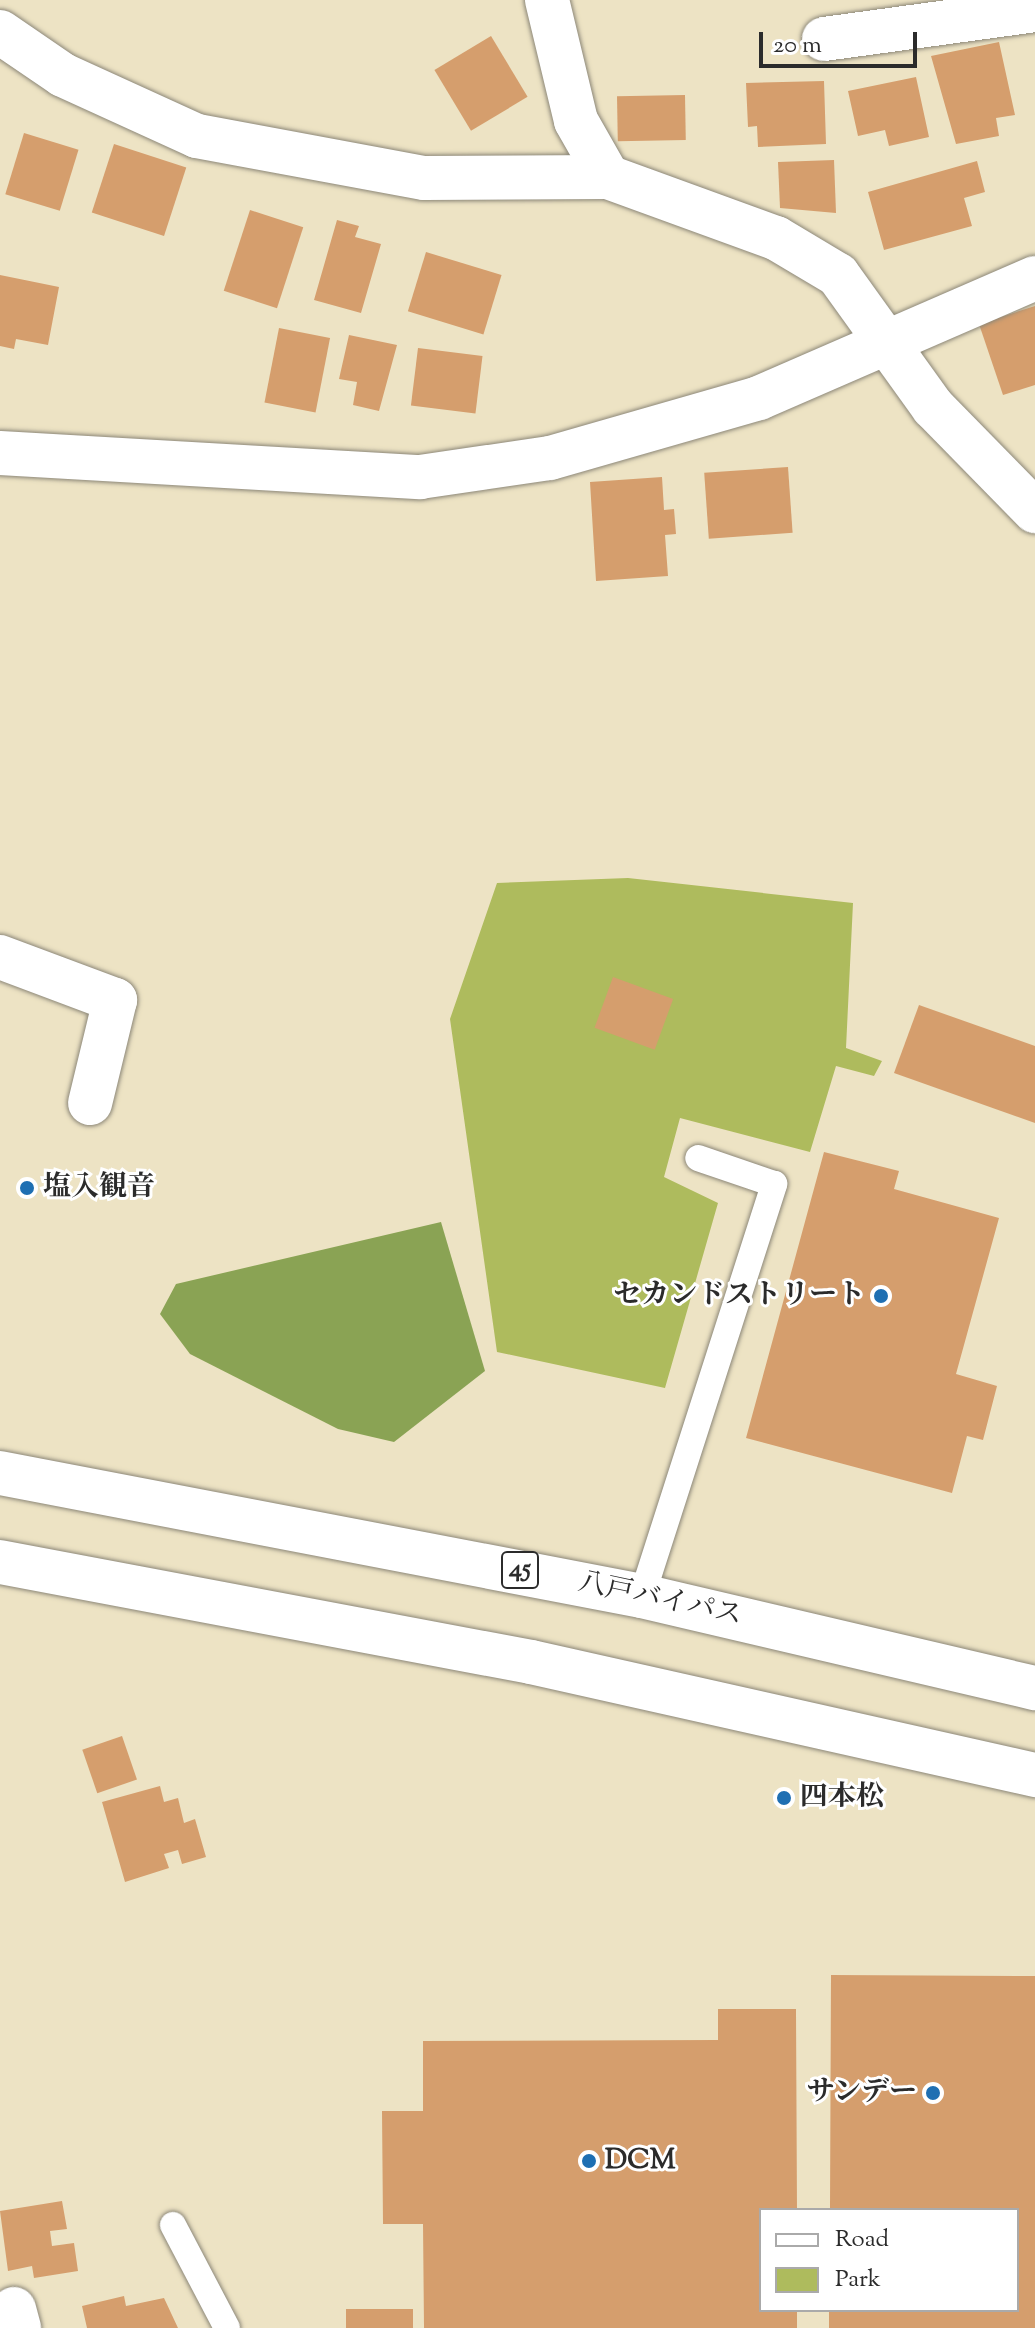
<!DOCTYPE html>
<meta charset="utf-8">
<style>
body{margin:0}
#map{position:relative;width:1035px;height:2328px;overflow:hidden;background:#ede3c4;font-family:"Sorts Mill Goudy","Noto Serif JP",serif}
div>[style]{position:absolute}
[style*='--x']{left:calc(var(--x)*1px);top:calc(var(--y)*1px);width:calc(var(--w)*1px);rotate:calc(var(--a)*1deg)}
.green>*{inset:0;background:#aebb5d}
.forest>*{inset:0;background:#8aa354}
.building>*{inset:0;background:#d59e6d;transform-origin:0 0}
.roads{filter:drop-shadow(0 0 2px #8c8778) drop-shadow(0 0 2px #8c8778)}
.lane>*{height:26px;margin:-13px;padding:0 13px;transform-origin:13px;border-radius:13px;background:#fff}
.street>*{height:44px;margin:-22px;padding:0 22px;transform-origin:22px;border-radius:22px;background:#fff}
.highway>*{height:44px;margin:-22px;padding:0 22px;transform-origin:22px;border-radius:22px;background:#fff}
.dots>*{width:22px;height:22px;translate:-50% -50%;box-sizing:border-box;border:4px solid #fff;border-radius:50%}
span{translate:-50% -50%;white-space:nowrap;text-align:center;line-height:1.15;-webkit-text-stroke:6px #fff;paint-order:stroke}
.shield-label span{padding:2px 6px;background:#fff;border:2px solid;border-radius:6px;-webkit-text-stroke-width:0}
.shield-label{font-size:26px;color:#2b2b2b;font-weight:700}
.poi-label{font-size:28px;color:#2b2b2b;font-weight:700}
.left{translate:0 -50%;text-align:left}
.right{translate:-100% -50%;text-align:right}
.street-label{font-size:28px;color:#2b2b2b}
.legend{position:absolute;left:759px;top:2208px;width:260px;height:104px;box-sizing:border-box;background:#fff;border:2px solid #aaa;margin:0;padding:10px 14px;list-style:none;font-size:24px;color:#2b2b2b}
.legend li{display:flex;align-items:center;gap:16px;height:40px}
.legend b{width:40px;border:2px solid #aaa}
.scale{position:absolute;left:759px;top:32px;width:158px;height:36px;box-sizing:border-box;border:4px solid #2b2b2b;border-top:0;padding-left:10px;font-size:24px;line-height:28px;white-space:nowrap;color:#2b2b2b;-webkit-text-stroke:6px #fff;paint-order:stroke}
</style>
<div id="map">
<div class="green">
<i style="clip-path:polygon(628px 878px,853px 903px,846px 1048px,882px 1061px,874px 1076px,836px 1066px,810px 1152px,680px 1118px,664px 1177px,718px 1203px,665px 1388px,497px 1352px,450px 1019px,497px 883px)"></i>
</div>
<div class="forest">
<i style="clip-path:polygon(441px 1222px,485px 1371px,394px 1442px,338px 1429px,190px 1354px,160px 1314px,176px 1284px)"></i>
</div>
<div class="building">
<i style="left:491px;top:36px;width:71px;height:66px;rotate:59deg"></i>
<i style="clip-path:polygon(999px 42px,1015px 115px,996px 118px,999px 136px,956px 144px,931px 56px)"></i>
<i style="clip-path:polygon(916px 77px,929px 137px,889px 146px,885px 130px,858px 136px,848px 91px)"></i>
<i style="clip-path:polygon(824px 81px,826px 144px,758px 147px,757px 126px,748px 127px,746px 83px)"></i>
<i style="left:685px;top:95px;width:45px;height:68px;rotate:89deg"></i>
<i style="left:24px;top:133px;width:57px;height:64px;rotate:17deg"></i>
<i style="left:114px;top:144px;width:76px;height:72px;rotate:18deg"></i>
<i style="clip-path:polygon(834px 160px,836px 213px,780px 208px,778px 162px)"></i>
<i style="clip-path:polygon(977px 161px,985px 192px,964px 198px,972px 226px,884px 250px,868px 192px)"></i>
<i style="left:250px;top:210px;width:56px;height:85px;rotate:18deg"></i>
<i style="clip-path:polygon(337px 220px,359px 226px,355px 237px,381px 244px,361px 313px,314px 300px)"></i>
<i style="left:426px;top:252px;width:79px;height:62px;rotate:17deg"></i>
<i style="clip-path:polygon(0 275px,59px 287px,48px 345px,16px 339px,14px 349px,0 346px)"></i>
<i style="clip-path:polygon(1035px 306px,1035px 385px,1003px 395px,979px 324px)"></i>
<i style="left:279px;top:328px;width:52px;height:76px;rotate:11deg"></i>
<i style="clip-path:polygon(349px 335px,397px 345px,379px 411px,353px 405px,357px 382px,339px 379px)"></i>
<i style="left:418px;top:348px;width:65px;height:58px;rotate:7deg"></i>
<i style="left:788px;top:467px;width:66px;height:84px;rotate:86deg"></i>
<i style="clip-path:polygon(662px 477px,664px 510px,674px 509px,676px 534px,665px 535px,668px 576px,596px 581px,590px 482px)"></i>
<i style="left:613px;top:977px;width:64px;height:54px;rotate:20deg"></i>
<i style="clip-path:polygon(919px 1005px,1035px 1046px,1035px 1123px,894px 1073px)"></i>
<i style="clip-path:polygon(824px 1152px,899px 1171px,894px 1189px,999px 1218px,956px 1374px,997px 1386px,983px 1440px,967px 1436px,952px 1493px,746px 1438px)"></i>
<i style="left:122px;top:1736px;width:46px;height:42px;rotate:71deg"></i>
<i style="clip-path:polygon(160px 1786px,164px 1802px,178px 1798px,184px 1823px,195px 1819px,206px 1857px,182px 1864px,178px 1850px,164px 1854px,169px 1868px,125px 1882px,102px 1802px)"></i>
<i style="clip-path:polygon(831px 1975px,1035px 1976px,1035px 2328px,829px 2328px,829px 2310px,1017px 2310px,1017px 2210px,830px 2210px)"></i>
<i style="clip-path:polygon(718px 2009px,796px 2009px,797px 2210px,761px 2210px,761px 2310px,797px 2310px,797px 2328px,424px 2328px,423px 2224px,383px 2224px,382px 2111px,423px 2111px,423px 2041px,718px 2040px)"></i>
<i style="clip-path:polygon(62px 2201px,67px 2229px,50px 2231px,52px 2246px,74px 2243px,78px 2271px,34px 2278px,32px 2266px,8px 2271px,0 2211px)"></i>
<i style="clip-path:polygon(124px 2296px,126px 2306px,164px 2298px,178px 2328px,87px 2328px,82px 2306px)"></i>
<i style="left:413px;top:2309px;width:19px;height:67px;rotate:90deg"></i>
</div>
<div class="roads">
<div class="lane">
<i style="--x:642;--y:1596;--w:433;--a:-72.2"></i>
<i style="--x:774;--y:1184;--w:80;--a:-161.1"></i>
<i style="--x:173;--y:2225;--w:116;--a:62.3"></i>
</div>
<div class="street">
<i style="--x:547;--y:0;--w:124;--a:76.5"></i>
<i style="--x:576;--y:121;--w:64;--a:60.3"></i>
<i style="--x:0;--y:32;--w:76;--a:34.3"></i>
<i style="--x:63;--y:75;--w:147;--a:24.5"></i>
<i style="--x:197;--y:136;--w:231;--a:10.5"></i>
<i style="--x:424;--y:178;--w:184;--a:-0.3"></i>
<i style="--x:608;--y:177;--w:179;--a:20"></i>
<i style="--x:776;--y:238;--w:72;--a:30.8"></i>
<i style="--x:838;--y:275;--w:163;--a:54.3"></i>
<i style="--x:933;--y:407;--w:146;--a:45.6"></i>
<i style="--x:824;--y:39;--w:213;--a:-7.8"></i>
<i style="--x:0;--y:453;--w:421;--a:3.3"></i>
<i style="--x:420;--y:477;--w:131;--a:-8.3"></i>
<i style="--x:550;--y:458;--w:217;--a:-16"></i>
<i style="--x:759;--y:398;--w:301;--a:-23.5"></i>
<i style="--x:0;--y:957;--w:123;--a:20.5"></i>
<i style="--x:115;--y:1000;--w:106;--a:103.6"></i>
<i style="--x:14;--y:2309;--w:20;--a:75"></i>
</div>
<div class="highway">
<i style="--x:0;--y:1473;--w:654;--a:10.85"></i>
<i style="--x:642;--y:1596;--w:404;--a:13.2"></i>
<i style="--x:0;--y:1562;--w:540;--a:10.67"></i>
<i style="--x:531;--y:1662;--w:517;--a:12.64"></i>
</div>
</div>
<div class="dots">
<i style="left:27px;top:1188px;background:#1f6fb2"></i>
<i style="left:881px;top:1296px;background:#1f6fb2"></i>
<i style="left:784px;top:1798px;background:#1f6fb2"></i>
<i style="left:933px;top:2093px;background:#1f6fb2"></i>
<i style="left:589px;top:2161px;background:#1f6fb2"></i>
</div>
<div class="shield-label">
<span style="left:520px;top:1570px">45</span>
</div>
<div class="poi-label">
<span class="left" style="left:43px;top:1188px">塩入観音</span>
<span class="right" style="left:865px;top:1296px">セカンドストリート</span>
<span class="left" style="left:800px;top:1798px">四本松</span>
<span class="right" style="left:917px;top:2093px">サンデー</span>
<span class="left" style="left:605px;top:2161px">DCM</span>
</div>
<div class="street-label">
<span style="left:660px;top:1600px;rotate:12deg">八戸バイパス</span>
</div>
<ul class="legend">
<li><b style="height:10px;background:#fff"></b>Road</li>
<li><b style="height:22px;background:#aebb5d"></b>Park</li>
</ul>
<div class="scale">20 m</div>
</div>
